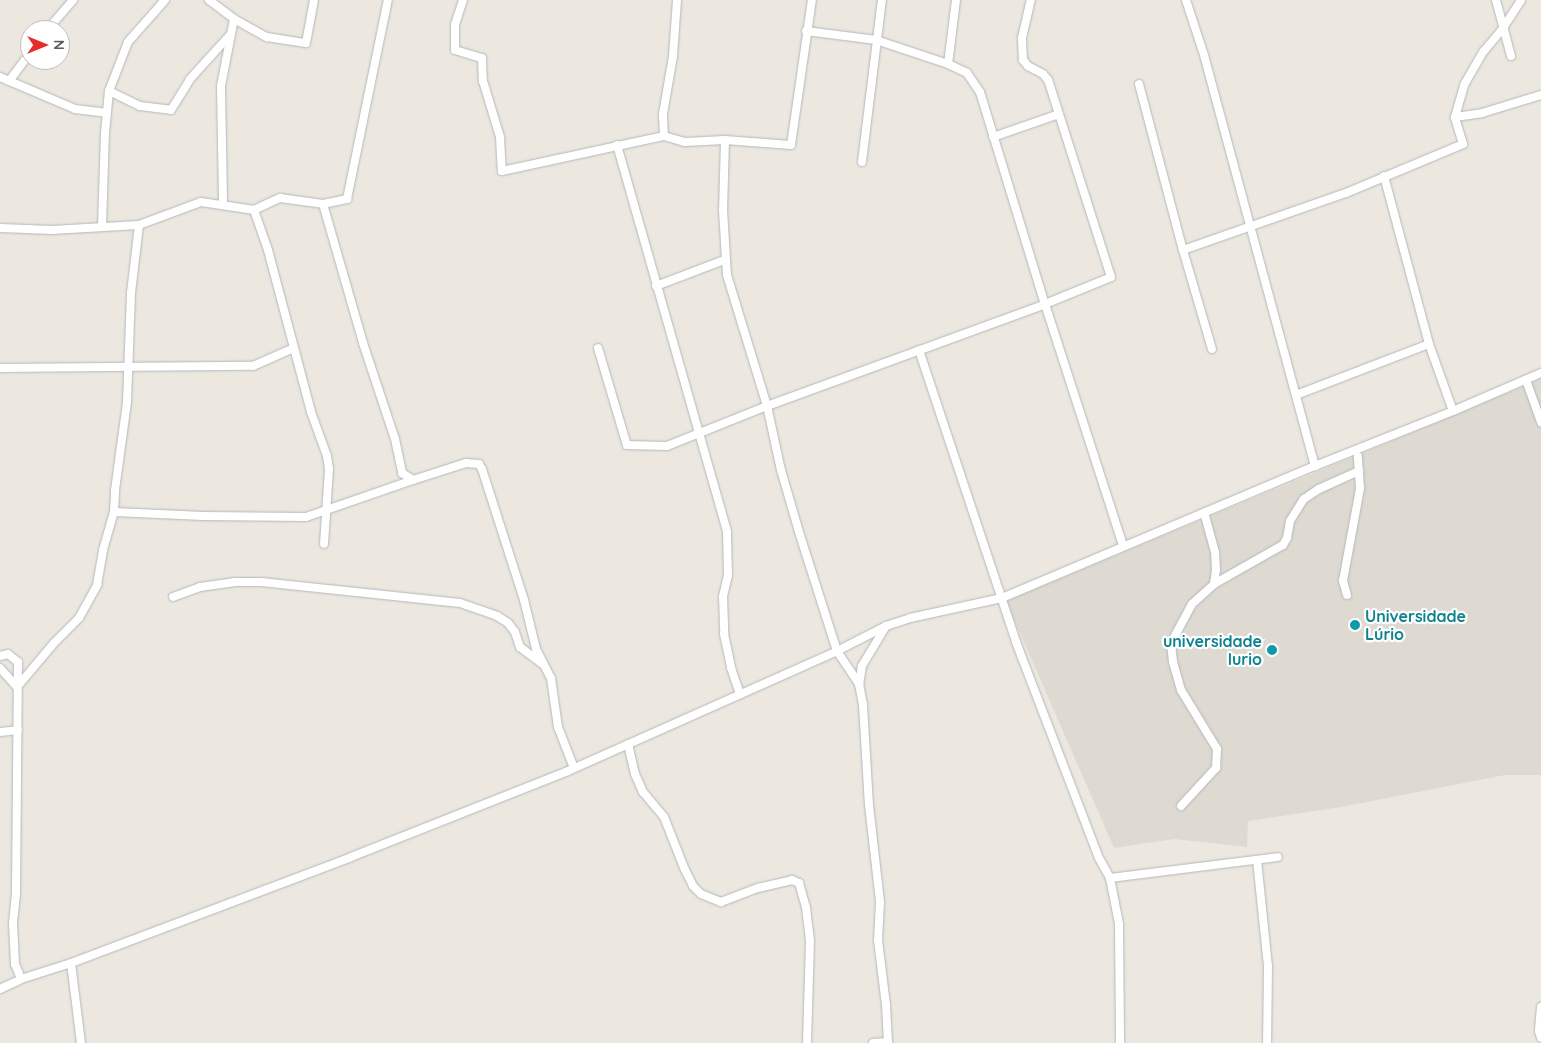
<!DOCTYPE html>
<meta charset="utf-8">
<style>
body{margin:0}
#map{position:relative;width:1541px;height:1043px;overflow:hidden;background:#ece8e0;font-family:Quicksand,sans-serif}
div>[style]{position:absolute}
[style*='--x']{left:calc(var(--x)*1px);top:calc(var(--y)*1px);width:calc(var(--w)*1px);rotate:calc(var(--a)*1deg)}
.education>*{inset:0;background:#dedad1}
.roads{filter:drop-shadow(0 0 1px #b3b7bb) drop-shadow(0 0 1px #b3b7bb)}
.minor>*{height:8px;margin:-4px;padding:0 4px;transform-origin:4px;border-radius:4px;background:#fff}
.dots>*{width:14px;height:14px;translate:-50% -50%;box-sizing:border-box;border:2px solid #fff;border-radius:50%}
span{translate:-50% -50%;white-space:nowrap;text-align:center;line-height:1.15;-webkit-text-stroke:4.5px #fff;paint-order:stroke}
.culture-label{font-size:16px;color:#0d838f;font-weight:700}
.left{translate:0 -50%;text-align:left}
.right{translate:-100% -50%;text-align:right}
.north{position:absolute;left:20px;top:20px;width:50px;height:50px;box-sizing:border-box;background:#fff;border:1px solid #bdbec0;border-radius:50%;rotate:90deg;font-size:14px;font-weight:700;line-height:20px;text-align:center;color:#595d61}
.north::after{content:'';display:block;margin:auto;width:18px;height:22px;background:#e42d2d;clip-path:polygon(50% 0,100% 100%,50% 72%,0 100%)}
</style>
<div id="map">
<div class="education">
<i style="clip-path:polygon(1541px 379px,1541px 775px,1505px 775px,1341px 807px,1248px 821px,1247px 847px,1174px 839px,1114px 848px,1006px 601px)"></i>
</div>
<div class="roads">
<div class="minor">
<i style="--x:209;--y:0;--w:31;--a:37"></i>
<i style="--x:234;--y:19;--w:68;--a:101"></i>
<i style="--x:221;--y:86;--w:118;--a:89"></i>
<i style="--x:463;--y:0;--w:26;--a:108"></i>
<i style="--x:455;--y:25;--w:25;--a:90"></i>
<i style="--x:455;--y:50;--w:28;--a:17"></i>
<i style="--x:482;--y:58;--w:23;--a:88"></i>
<i style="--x:483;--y:81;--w:59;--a:73.1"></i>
<i style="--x:500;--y:137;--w:34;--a:87"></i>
<i style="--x:502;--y:171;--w:166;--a:-12.2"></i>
<i style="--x:664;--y:136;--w:22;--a:16"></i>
<i style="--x:685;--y:142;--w:40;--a:-2.9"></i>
<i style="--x:725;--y:140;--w:66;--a:4.3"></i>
<i style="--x:791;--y:145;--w:147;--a:-81.8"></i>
<i style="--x:956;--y:0;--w:64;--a:97.1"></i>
<i style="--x:948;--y:64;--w:21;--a:25"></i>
<i style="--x:967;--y:73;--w:23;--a:56"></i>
<i style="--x:980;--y:92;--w:222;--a:73"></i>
<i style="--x:1045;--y:304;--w:253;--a:72.1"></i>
<i style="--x:1186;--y:0;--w:58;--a:71.9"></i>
<i style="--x:1204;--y:55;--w:426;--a:74.9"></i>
<i style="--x:1496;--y:0;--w:58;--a:75"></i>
<i style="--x:234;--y:19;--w:38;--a:29"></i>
<i style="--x:267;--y:37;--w:39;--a:9"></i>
<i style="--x:306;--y:43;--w:44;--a:-79.5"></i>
<i style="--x:47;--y:30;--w:40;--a:-49"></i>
<i style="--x:806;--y:31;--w:71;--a:7.3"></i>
<i style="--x:876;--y:40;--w:76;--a:18.4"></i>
<i style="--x:0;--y:77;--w:82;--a:23.1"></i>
<i style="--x:75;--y:109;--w:31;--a:7"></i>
<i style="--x:9;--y:81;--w:35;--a:-53"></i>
<i style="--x:1139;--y:84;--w:172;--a:75.2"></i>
<i style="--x:1183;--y:250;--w:103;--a:73.7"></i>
<i style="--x:109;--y:91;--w:34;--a:26"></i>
<i style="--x:140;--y:106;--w:31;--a:7"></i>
<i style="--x:171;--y:110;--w:36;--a:-58"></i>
<i style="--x:190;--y:79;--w:59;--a:-47.7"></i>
<i style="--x:1455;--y:117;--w:27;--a:-8"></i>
<i style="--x:1482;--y:113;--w:62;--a:-17"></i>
<i style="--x:664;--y:136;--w:22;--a:-93"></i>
<i style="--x:663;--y:114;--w:59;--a:-80.2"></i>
<i style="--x:673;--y:56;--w:56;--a:-85.9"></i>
<i style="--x:993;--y:137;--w:70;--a:-19.2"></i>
<i style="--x:725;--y:140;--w:70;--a:91.6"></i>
<i style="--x:723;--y:210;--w:65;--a:86.5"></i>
<i style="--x:727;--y:275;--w:137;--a:73"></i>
<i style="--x:767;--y:406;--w:66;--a:77.7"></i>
<i style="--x:781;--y:470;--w:65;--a:73.8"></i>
<i style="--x:799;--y:532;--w:125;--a:72.3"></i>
<i style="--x:837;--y:651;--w:40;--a:56"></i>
<i style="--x:617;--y:145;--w:402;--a:74.1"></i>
<i style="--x:727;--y:532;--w:43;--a:88.7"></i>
<i style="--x:728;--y:575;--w:22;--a:103"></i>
<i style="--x:723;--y:596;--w:38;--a:88"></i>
<i style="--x:724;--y:634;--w:35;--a:78"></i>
<i style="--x:731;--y:668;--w:28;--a:71"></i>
<i style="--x:862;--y:162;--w:163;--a:-83"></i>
<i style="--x:1384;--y:176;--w:174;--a:75"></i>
<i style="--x:1429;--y:344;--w:71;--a:70.3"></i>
<i style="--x:323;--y:204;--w:145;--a:73.9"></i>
<i style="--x:363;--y:343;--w:101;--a:71.6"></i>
<i style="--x:395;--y:439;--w:35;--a:78"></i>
<i style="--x:402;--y:473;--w:13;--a:32"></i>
<i style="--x:413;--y:480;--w:56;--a:-17.8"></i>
<i style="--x:466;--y:463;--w:13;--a:4"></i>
<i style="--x:479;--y:464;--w:6;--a:59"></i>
<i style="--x:482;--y:469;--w:138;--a:72.2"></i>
<i style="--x:524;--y:600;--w:50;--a:76.2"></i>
<i style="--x:536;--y:649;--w:33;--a:63"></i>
<i style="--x:551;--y:678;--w:49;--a:81.9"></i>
<i style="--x:558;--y:727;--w:44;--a:68.7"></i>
<i style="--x:254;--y:210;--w:42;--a:70.7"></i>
<i style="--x:268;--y:250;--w:168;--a:75.1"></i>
<i style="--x:311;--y:412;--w:47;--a:70"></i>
<i style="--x:327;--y:456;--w:13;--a:81"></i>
<i style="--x:329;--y:469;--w:75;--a:93.8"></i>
<i style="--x:102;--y:227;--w:94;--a:-88.2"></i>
<i style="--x:105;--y:133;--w:42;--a:-84.6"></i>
<i style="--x:109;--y:91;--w:53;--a:-68.8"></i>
<i style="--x:128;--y:42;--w:56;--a:-48.6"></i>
<i style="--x:0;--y:228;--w:52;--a:2.2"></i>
<i style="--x:52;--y:230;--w:87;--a:-3.3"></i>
<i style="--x:139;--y:225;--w:66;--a:-20.4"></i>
<i style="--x:201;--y:202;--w:54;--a:8.6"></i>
<i style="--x:254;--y:210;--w:29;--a:-25"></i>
<i style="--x:280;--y:198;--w:43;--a:7.9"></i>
<i style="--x:323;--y:204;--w:25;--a:-12"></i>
<i style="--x:347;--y:199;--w:203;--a:-78.4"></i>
<i style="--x:1183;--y:250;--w:173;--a:-19.3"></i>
<i style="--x:1346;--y:193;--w:127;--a:-22.7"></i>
<i style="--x:1463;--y:144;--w:28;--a:-107"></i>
<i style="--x:1455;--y:117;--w:33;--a:-74"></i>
<i style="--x:1464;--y:85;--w:39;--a:-60"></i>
<i style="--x:1484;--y:51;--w:30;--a:-50"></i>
<i style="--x:1503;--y:28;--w:33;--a:-57"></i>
<i style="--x:656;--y:286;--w:73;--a:-20.9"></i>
<i style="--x:598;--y:348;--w:101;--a:73.4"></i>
<i style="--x:627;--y:445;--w:40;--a:1.4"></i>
<i style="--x:667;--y:446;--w:108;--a:-21.8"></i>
<i style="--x:767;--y:406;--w:296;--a:-20.1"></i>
<i style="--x:1045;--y:304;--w:71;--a:-22.2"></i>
<i style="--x:1111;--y:277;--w:207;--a:-107.7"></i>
<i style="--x:1048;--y:80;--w:8;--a:-130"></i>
<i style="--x:1043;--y:74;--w:17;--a:-152"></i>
<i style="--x:1028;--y:66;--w:8;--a:-130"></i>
<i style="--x:1023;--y:60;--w:22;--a:-93"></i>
<i style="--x:1022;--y:38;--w:39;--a:-77"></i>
<i style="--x:919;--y:350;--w:308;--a:71.6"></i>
<i style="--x:1016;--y:642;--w:231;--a:69"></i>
<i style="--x:1099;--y:858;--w:23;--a:61"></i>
<i style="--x:1110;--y:878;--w:47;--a:78.9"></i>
<i style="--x:1119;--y:924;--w:119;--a:89.5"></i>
<i style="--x:0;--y:368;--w:253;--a:-0.5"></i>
<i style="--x:253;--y:366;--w:45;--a:-23.7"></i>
<i style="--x:1526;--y:380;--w:45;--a:70.3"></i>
<i style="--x:1296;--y:395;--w:142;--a:-21"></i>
<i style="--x:114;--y:512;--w:89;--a:2.6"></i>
<i style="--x:203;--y:516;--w:103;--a:0.6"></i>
<i style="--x:306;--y:517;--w:113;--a:-19.1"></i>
<i style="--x:1214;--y:584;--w:79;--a:-29.5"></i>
<i style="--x:1283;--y:545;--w:8;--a:-60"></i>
<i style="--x:1287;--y:538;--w:17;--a:-80"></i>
<i style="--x:1290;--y:521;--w:26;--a:-58"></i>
<i style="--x:1304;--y:499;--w:18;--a:-34"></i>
<i style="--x:1319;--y:489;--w:44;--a:-24.2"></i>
<i style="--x:1347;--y:595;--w:15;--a:-106"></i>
<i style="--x:1343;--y:581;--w:95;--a:-79.6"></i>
<i style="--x:1360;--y:488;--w:32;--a:-94"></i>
<i style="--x:173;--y:597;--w:29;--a:-20"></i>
<i style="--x:200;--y:587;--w:34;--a:-8"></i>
<i style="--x:234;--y:582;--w:27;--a:0"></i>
<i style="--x:261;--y:582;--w:200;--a:6"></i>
<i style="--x:460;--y:603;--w:39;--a:19"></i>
<i style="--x:497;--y:616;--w:13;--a:32"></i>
<i style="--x:508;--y:623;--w:11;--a:52"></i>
<i style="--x:515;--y:632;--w:16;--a:72"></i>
<i style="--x:520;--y:647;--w:30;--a:37"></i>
<i style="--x:886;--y:626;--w:47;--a:121"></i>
<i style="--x:862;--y:666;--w:18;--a:99"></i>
<i style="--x:859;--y:684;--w:21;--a:79"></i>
<i style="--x:863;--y:705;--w:100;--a:86.6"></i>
<i style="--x:869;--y:805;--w:98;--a:83.5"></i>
<i style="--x:880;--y:902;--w:38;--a:93"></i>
<i style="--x:878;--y:940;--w:65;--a:83"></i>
<i style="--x:886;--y:1005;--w:38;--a:87"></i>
<i style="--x:0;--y:656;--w:8;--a:-14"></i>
<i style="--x:8;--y:654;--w:13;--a:39"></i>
<i style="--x:18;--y:662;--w:232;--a:90.5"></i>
<i style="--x:16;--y:894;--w:29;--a:96"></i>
<i style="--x:13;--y:923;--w:41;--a:87.2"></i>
<i style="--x:15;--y:964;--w:16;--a:68"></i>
<i style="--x:0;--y:668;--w:25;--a:48"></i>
<i style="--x:17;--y:687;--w:57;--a:-49.9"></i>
<i style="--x:54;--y:643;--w:35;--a:-45"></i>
<i style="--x:79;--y:618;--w:38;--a:-61"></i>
<i style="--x:97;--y:585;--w:36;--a:-80"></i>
<i style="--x:103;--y:550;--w:40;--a:-74"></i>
<i style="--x:114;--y:512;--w:22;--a:-87"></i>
<i style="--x:115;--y:490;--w:89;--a:-82.2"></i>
<i style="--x:127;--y:402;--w:109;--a:-87.9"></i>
<i style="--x:131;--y:293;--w:68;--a:-83.3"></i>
<i style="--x:0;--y:732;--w:18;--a:-6"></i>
<i style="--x:628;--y:744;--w:31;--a:77"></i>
<i style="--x:635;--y:774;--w:20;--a:66"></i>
<i style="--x:643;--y:792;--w:33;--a:50"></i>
<i style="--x:664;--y:817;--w:57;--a:68.4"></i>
<i style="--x:685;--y:870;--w:18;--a:63"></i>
<i style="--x:693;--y:886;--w:11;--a:45"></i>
<i style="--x:701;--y:894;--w:22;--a:22"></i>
<i style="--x:721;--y:902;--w:40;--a:-21"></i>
<i style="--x:758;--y:888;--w:35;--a:-13"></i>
<i style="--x:792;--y:880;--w:8;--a:23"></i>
<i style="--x:799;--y:883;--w:26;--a:74"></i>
<i style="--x:806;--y:908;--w:33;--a:83"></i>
<i style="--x:810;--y:941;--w:102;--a:91.7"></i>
<i style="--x:1181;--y:806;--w:52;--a:-47.4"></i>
<i style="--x:1216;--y:768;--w:19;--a:-87"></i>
<i style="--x:1217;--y:749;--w:69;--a:-121.4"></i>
<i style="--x:1181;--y:690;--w:29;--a:-106"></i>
<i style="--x:1173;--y:662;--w:19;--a:-96"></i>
<i style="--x:1171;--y:643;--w:44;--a:-61.7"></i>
<i style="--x:1192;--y:604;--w:30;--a:-42"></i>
<i style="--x:1214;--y:584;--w:14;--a:-82"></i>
<i style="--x:1216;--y:570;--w:18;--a:-93"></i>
<i style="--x:1215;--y:552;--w:41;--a:-105.4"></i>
<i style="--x:1257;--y:860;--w:107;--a:84.1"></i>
<i style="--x:1268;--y:966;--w:77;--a:90.7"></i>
<i style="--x:1110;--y:878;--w:169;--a:-7.1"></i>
<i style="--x:71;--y:963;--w:81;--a:82.9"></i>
<i style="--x:0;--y:989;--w:23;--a:-25"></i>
<i style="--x:21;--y:979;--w:52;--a:-17.7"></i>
<i style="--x:71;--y:963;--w:299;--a:-20.7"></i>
<i style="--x:351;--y:857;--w:233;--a:-21.6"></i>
<i style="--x:568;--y:771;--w:295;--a:-24"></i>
<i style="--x:837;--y:651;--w:55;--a:-27"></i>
<i style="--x:886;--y:626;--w:25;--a:-18"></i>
<i style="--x:910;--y:618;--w:94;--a:-12.3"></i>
<i style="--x:1002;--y:598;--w:340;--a:-22.9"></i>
<i style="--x:1315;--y:466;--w:149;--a:-21.7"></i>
<i style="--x:1453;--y:411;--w:96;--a:-23.4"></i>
<i style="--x:1541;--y:1007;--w:24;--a:95"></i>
<i style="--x:1539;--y:1031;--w:7;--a:74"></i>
<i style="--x:873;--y:1043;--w:15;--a:-4"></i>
</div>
</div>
<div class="dots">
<i style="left:1355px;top:625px;background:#0f9aa8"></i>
<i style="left:1272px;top:650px;background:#0f9aa8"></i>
</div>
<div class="culture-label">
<span class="left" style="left:1365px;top:625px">Universidade<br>Lúrio</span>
<span class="right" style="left:1262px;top:650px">universidade<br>lurio</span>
</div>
<div class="north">N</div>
</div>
